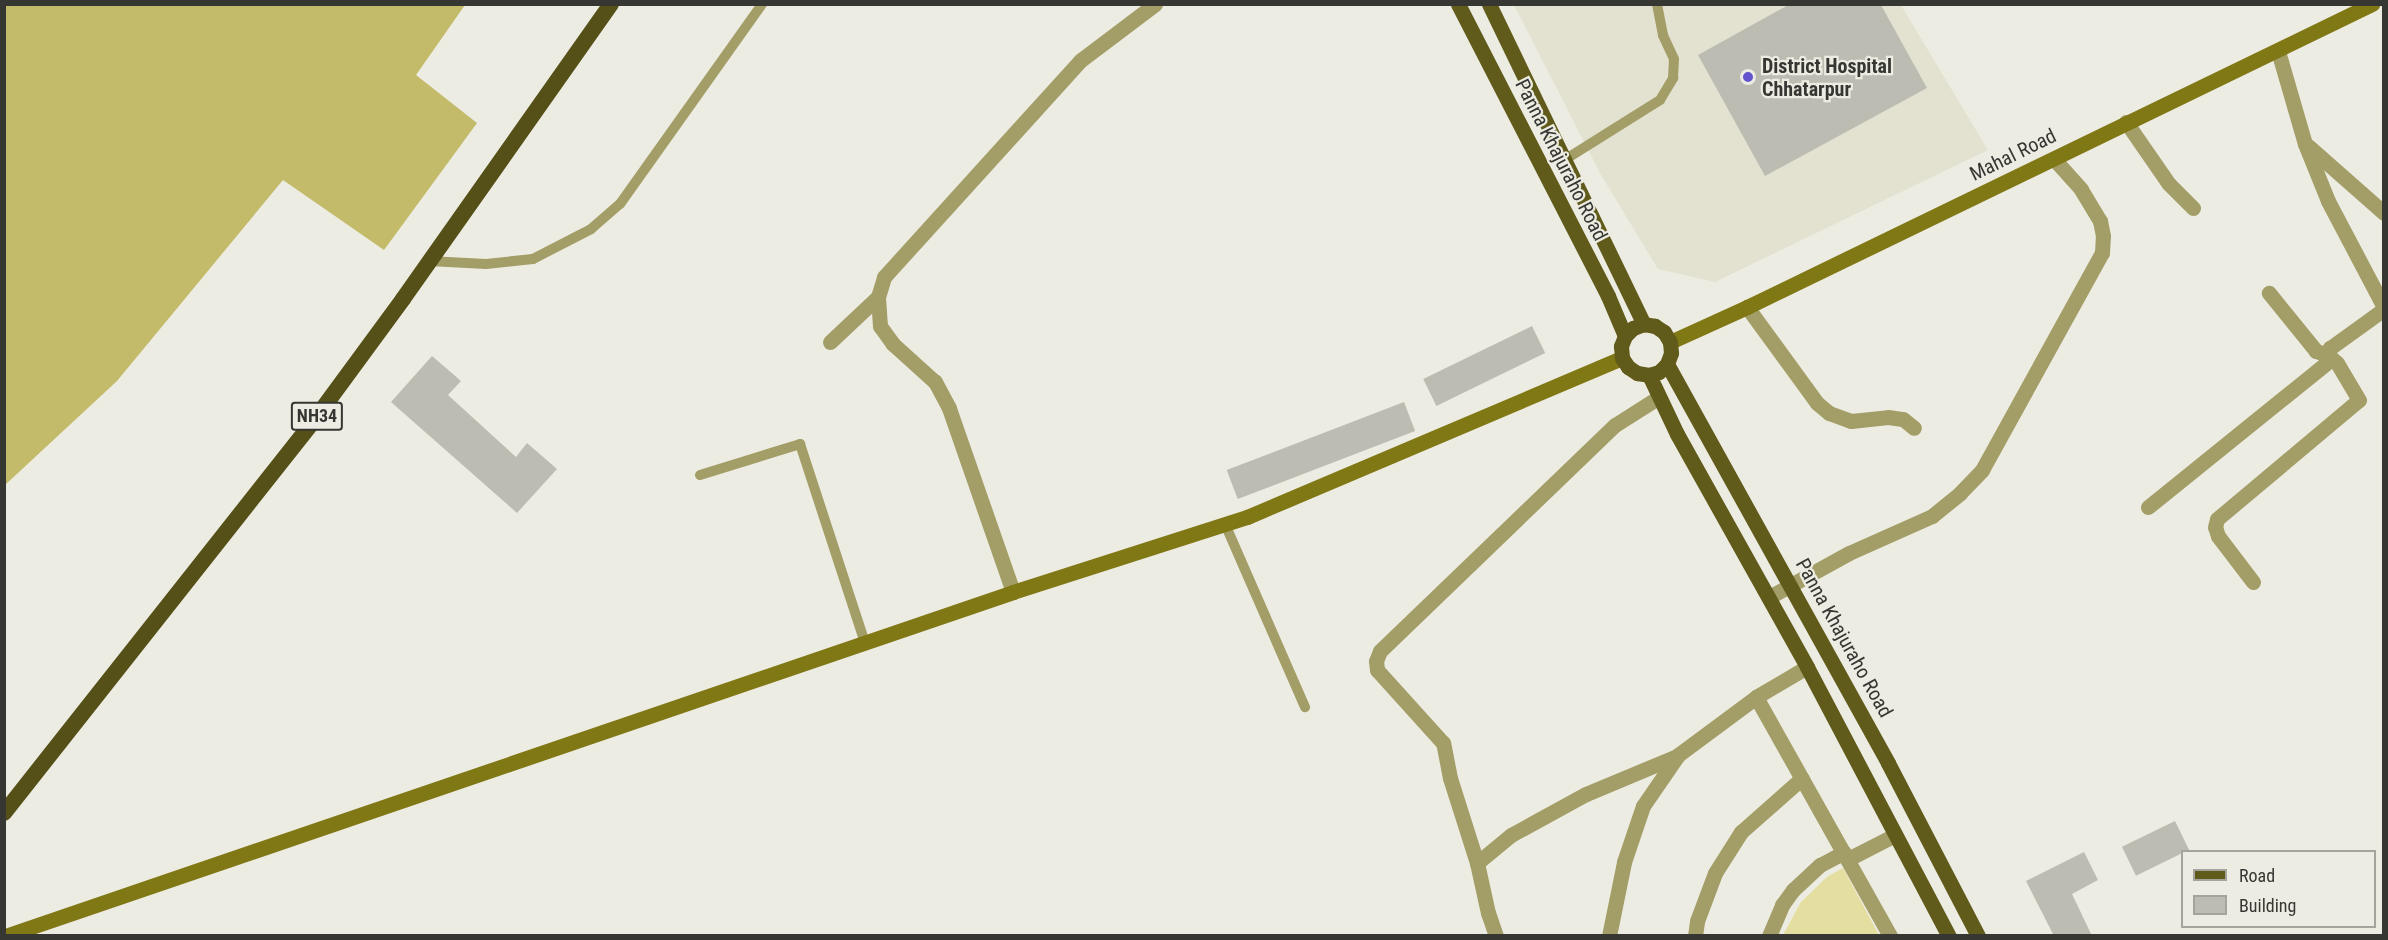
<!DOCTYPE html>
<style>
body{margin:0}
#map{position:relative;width:2388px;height:940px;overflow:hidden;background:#edece2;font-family:"Roboto Condensed",sans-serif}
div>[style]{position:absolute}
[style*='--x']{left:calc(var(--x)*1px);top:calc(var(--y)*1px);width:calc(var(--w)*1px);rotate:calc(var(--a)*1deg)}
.built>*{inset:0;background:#e3e2d0}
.green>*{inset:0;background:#e4dfa0}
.forest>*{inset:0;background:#c3bb69}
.building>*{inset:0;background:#bdbcb2;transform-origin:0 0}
.service>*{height:10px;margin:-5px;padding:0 5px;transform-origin:5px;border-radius:5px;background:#a39e67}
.minor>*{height:15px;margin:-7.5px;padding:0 7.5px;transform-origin:7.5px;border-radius:7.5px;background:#a39e67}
.secondary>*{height:15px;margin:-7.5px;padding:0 7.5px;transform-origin:7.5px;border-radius:7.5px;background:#807715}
.primary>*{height:15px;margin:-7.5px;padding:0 7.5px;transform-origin:7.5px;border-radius:7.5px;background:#615b1b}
.trunk>*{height:16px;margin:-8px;padding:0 8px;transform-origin:8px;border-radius:8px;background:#555018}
.dots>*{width:16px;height:16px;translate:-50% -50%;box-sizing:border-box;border:3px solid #edece2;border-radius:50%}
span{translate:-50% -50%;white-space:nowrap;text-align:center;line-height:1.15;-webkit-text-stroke:4.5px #edece2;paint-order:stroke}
.shield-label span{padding:2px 4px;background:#edece2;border:2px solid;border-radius:4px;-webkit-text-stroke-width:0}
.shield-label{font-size:18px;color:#363632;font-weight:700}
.poi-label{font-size:20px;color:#363632;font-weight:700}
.left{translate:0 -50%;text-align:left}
.street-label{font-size:20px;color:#363632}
.frame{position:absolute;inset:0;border:6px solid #363632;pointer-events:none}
.legend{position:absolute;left:2181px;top:850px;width:195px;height:78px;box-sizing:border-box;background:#edece2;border:2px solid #a4a39c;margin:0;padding:8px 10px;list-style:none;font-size:18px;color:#363632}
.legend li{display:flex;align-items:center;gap:12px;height:30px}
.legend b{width:30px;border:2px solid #a4a39c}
</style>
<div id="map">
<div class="built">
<i style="clip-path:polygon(1514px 5px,1901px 5px,1988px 150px,1715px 282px,1658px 269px,1601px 175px)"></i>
</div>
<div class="green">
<i style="clip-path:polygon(1843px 868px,1879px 935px,1783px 935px,1801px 902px,1827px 877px)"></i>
</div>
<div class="forest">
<i style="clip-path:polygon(5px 4px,465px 5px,416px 75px,477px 123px,384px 250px,283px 180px,117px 381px,5px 485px)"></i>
</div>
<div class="building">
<i style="clip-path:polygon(1790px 4px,1881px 5px,1927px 88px,1765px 176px,1698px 55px)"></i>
<i style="left:1532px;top:326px;width:30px;height:121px;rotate:64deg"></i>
<i style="clip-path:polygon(432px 356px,461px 381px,448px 395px,516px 457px,527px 443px,557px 469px,517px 513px,391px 402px)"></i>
<i style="left:1404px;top:402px;width:31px;height:190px;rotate:69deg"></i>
<i style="left:2175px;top:821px;width:32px;height:59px;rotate:64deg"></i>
<i style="clip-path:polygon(2084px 852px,2098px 880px,2072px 894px,2092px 936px,2054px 936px,2026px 881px)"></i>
</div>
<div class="service">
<i style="--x:1566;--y:159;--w:111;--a:-32.1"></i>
<i style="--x:1660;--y:100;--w:26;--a:-59"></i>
<i style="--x:1673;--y:78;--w:19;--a:-87"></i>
<i style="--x:1674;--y:59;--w:26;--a:-115"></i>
<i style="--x:1663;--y:35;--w:32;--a:-101"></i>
<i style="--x:429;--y:261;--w:57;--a:3"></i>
<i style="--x:486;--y:264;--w:47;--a:-6.1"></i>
<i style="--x:533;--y:259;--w:65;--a:-27.3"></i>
<i style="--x:591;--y:229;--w:38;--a:-41"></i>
<i style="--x:620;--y:204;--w:245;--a:-54.6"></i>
<i style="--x:700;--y:475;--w:105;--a:-17.2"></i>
<i style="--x:800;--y:444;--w:209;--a:71.9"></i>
<i style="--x:1225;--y:524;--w:200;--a:66.4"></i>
</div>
<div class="minor">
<i style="--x:2278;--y:51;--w:97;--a:73.8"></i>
<i style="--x:2305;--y:144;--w:61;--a:68"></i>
<i style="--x:2328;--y:201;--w:120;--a:62.2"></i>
<i style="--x:2126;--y:122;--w:75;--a:55.3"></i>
<i style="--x:2169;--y:184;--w:34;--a:45"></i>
<i style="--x:2308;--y:146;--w:101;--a:41.4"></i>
<i style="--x:1747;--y:307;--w:119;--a:53.9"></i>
<i style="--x:1817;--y:403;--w:16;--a:40"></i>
<i style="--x:1829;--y:413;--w:23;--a:20"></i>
<i style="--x:1851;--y:421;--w:37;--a:-6"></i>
<i style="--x:1888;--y:417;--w:15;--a:8"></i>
<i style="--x:1903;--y:419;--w:14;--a:39"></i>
<i style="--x:830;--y:342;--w:66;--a:-43.2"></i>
<i style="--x:2148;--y:507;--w:228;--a:-38.9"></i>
<i style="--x:2325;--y:364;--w:17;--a:-73"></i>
<i style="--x:2330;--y:348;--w:67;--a:-35.8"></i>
<i style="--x:2253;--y:582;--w:58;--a:-127.3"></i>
<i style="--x:2218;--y:536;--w:9;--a:-108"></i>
<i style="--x:2215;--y:527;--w:8;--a:-76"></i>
<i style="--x:2217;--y:519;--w:185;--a:-40"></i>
<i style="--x:2359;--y:400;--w:43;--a:-120.7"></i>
<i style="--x:2337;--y:363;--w:12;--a:-138"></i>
<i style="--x:2328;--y:355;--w:13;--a:-162"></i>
<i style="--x:2316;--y:351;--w:75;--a:-129"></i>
<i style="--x:1013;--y:592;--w:195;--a:-109.2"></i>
<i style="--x:949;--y:408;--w:30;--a:-118"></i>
<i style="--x:935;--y:382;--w:57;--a:-137.9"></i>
<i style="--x:893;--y:344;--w:22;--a:-126"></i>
<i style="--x:880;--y:326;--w:29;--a:-94"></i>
<i style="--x:878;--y:297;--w:21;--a:-73"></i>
<i style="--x:884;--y:277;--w:293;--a:-47.8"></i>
<i style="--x:1081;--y:60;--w:93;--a:-37.1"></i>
<i style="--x:1769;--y:597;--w:91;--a:-28.8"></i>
<i style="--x:1849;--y:553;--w:91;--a:-24"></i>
<i style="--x:1932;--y:516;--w:36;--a:-39"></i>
<i style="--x:1960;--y:493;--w:32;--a:-46"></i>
<i style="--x:1982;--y:470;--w:248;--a:-61.1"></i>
<i style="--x:2102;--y:253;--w:17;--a:-87"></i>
<i style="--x:2103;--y:236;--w:15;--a:-101"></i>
<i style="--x:2100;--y:221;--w:37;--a:-121"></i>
<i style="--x:2081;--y:189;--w:40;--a:-132"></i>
<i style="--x:1756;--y:697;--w:274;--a:60.7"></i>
<i style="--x:1848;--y:859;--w:53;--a:-27.1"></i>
<i style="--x:1477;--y:863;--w:44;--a:-39.5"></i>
<i style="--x:1511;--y:835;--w:85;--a:-28.7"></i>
<i style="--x:1586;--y:794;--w:99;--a:-22.7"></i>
<i style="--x:1496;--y:936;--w:24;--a:-109"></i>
<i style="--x:1488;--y:913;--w:51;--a:-102.4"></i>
<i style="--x:1477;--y:863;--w:89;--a:-107.6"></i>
<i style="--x:1450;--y:778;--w:36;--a:-101"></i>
<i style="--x:1443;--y:743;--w:98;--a:-132.1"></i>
<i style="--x:1377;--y:670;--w:9;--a:-96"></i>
<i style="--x:1376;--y:661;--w:11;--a:-68"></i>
<i style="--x:1380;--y:651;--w:326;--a:-43.9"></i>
<i style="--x:1615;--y:425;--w:52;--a:-32.5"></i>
<i style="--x:1609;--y:936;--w:76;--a:-78.5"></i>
<i style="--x:1624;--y:862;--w:59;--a:-71.3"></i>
<i style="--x:1643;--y:806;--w:62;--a:-55.5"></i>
<i style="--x:1678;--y:755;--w:97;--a:-36.6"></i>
<i style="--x:1756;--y:697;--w:59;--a:-30.5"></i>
<i style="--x:1695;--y:936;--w:15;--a:-82"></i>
<i style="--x:1697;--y:921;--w:51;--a:-69.4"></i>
<i style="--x:1715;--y:873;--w:49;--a:-57.6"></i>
<i style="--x:1741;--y:832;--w:81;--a:-41.5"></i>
<i style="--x:1769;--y:936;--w:34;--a:-67"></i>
<i style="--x:1782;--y:905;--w:19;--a:-54"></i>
<i style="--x:1793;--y:890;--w:37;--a:-43"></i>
<i style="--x:1820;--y:865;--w:27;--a:-28"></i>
</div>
<div class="secondary">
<i style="--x:1670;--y:342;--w:85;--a:-24.4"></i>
<i style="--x:1747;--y:307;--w:695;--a:-25.86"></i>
<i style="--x:5;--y:936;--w:1065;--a:-18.84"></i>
<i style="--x:1013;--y:592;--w:246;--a:-17.8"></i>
<i style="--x:1247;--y:517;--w:407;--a:-23"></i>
</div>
<div class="primary">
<i style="--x:1458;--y:4;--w:328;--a:62.8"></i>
<i style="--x:1608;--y:296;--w:43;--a:67"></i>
<i style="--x:1625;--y:336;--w:11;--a:112"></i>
<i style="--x:1621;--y:346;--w:12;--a:85"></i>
<i style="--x:1622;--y:358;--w:11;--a:56"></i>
<i style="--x:1628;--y:367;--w:11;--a:34"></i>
<i style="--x:1637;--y:373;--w:12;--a:9"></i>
<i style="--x:1649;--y:375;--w:10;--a:-17"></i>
<i style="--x:1659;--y:372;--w:11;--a:-45"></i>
<i style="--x:1667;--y:364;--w:12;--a:-70"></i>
<i style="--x:1671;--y:353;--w:11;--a:-95"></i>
<i style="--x:1670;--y:342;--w:12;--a:-121"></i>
<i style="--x:1664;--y:332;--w:11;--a:-146"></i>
<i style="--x:1655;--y:326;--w:11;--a:-170"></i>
<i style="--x:1644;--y:324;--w:12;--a:160"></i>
<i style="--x:1633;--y:328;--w:11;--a:135"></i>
<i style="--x:1489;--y:4;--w:356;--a:64.2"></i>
<i style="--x:1667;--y:364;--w:456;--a:61"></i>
<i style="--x:1888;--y:763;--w:195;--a:62.5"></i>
<i style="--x:1649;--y:375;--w:65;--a:64.6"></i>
<i style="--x:1677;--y:434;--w:267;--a:60.8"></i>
<i style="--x:1807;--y:667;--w:304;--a:62.2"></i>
</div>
<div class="trunk">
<i style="--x:4;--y:813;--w:497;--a:-51.7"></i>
<i style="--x:312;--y:423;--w:154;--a:-53.7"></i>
<i style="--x:403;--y:299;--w:361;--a:-54.8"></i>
</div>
<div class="dots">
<i style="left:1748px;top:77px;background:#6355ce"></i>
</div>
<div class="shield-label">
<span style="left:317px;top:416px">NH34</span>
</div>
<div class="poi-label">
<span class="left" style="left:1762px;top:78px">District Hospital<br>Chhatarpur</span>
</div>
<div class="street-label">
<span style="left:2013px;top:155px;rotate:-26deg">Mahal Road</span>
<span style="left:1561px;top:160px;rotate:63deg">Panna Khajuraho Road</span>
<span style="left:1844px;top:638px;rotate:61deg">Panna Khajuraho Road</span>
</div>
<div class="frame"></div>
<ul class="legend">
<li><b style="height:8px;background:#615b1b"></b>Road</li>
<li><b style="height:16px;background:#bdbcb2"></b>Building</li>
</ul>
</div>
